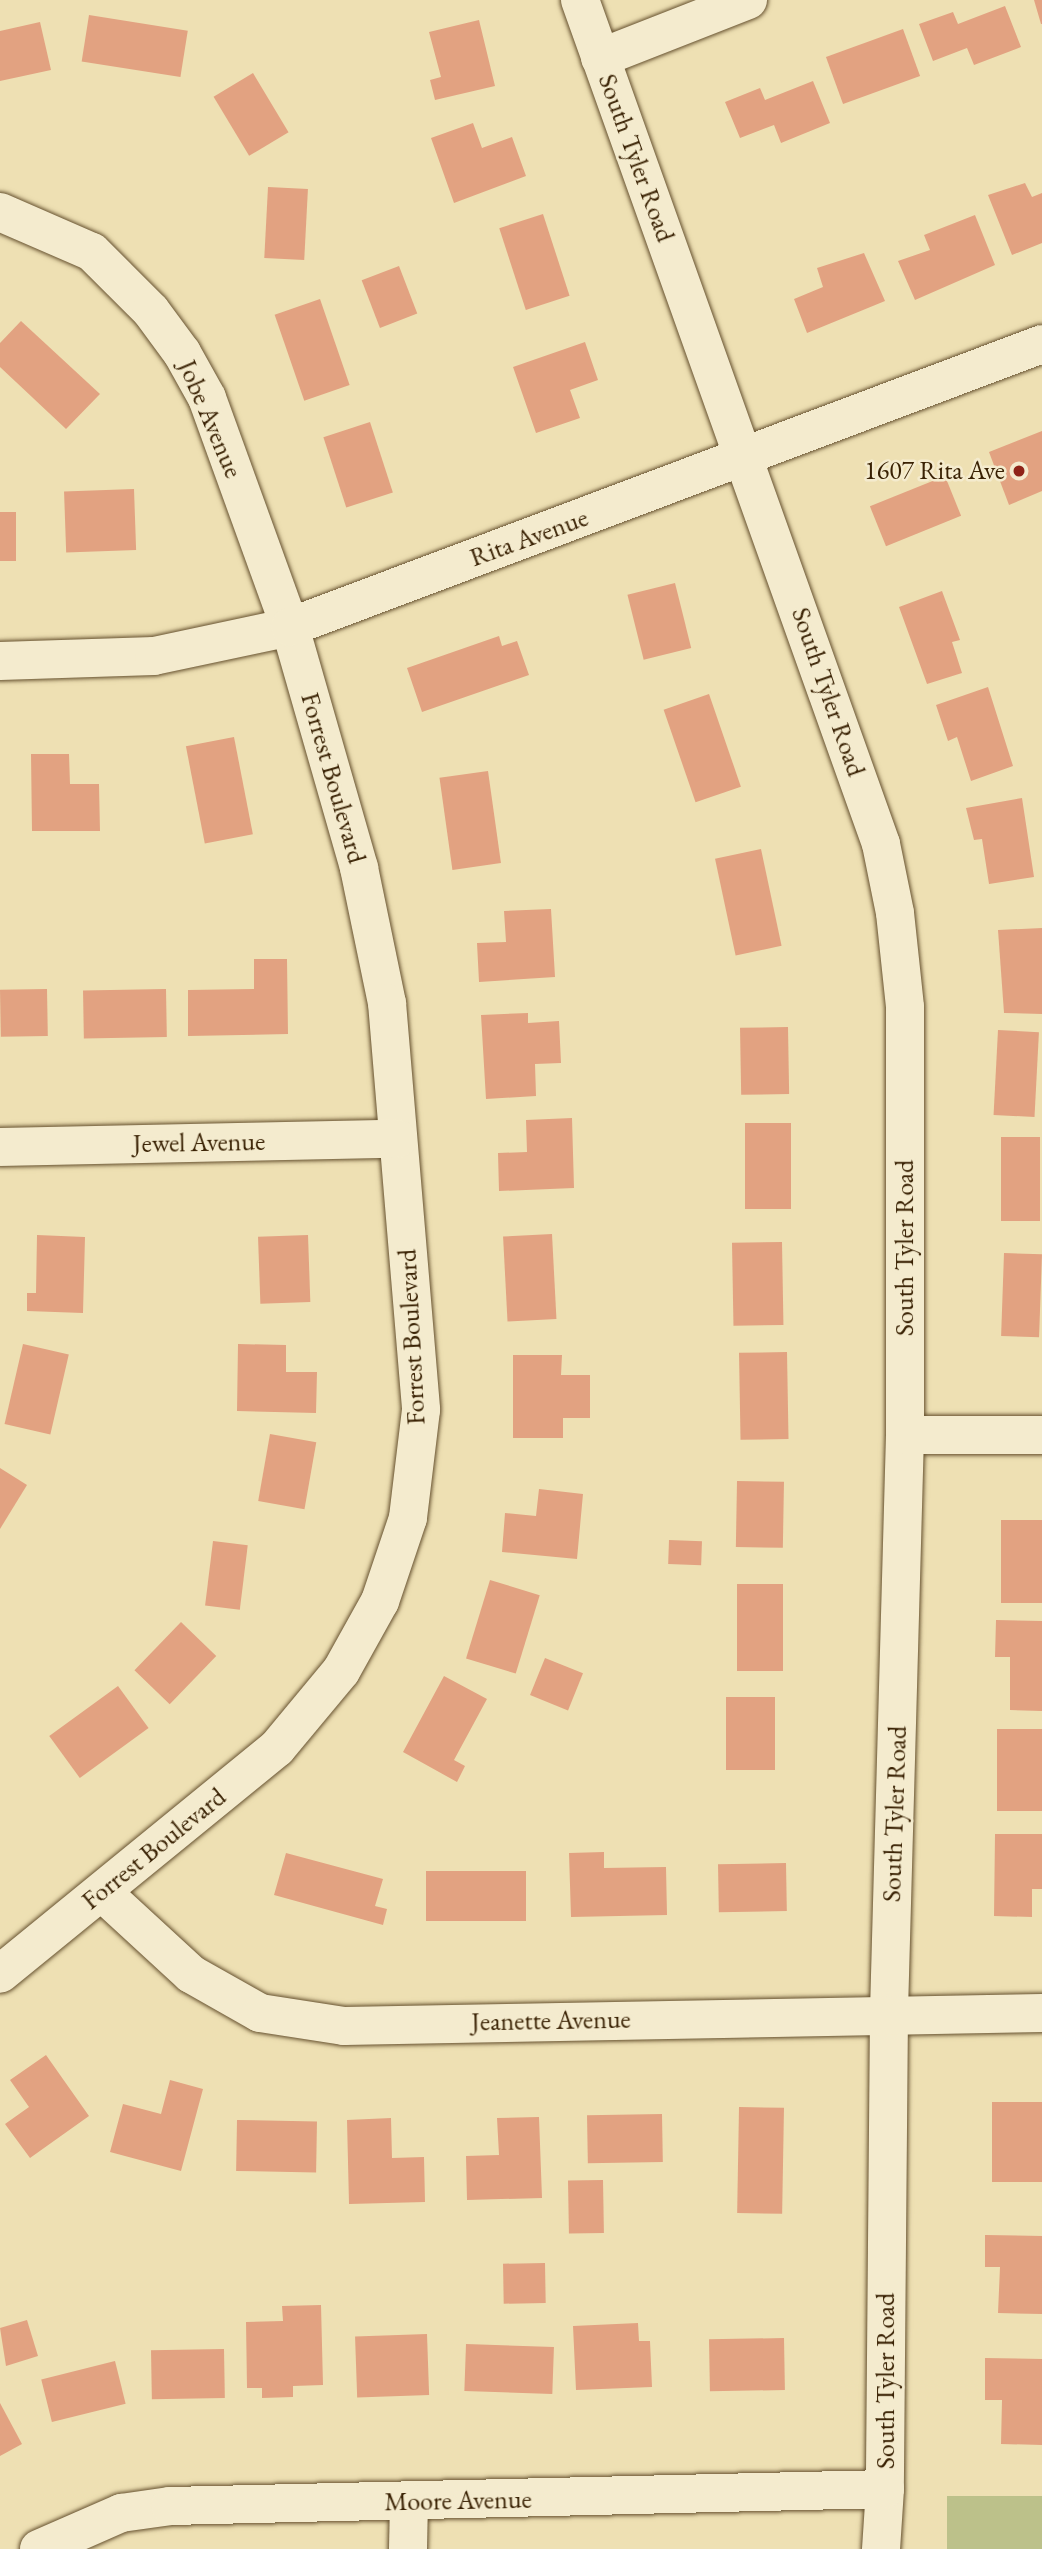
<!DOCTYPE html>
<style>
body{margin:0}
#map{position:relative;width:1042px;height:2549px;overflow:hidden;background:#eee0b3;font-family:"EB Garamond",serif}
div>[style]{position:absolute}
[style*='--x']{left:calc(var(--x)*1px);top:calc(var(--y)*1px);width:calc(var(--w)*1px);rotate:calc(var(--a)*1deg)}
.green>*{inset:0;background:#bcc18a;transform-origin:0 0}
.building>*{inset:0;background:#e2a281;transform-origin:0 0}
.roads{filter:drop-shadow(0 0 2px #66512f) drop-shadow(0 0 2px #66512f)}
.minor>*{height:38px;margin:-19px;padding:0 19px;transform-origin:19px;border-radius:19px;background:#f4ebce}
.dots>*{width:19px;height:19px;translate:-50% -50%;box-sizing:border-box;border:4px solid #f4ebce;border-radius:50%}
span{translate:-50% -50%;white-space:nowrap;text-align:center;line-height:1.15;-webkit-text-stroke:5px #f4ebce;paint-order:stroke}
.street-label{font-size:26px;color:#392103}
.poi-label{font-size:26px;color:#392103}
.right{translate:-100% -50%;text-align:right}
</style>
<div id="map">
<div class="green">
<i style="left:1042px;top:2496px;width:53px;height:95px;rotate:90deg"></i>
</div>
<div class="building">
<i style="clip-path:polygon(1034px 0,1042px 0,1042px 24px,1041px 24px)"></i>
<i style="clip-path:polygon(1005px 6px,1021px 47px,974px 65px,967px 48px,933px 61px,919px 24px,953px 12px,958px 24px)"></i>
<i style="left:89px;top:15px;width:100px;height:47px;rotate:9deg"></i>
<i style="clip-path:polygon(479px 20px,495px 86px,435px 100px,430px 80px,441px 77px,429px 32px)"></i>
<i style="clip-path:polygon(40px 22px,51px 70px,0 81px,0 31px)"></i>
<i style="left:903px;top:29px;width:50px;height:82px;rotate:70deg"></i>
<i style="left:253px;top:73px;width:69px;height:46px;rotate:59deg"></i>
<i style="clip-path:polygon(813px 81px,830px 123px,781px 143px,774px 125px,740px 138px,725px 102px,760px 88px,765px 100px)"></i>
<i style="clip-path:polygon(473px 123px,482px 148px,512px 137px,526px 176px,454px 203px,431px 138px)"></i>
<i style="clip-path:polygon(1025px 183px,1032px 197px,1042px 193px,1042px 243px,1012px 255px,988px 195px)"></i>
<i style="left:268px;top:187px;width:40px;height:71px;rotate:3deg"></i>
<i style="left:543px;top:214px;width:86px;height:46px;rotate:72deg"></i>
<i style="clip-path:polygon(975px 215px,995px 265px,915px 300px,898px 261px,930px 250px,924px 235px)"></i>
<i style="clip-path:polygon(864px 253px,885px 301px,807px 333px,794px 299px,823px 287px,817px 268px)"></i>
<i style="left:399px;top:266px;width:51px;height:40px;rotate:69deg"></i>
<i style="left:320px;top:299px;width:91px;height:48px;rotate:71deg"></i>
<i style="clip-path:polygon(21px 321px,100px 394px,66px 429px,0 367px,0 343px)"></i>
<i style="clip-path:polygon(585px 342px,598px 380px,570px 390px,580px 418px,536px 433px,513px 367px)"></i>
<i style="left:370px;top:422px;width:74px;height:49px;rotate:72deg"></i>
<i style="clip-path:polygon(1042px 431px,1042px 491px,1009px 505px,989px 452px)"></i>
<i style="left:945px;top:476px;width:43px;height:81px;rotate:68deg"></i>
<i style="left:134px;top:489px;width:61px;height:70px;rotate:88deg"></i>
<i style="left:0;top:512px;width:16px;height:49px"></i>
<i style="left:675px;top:583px;width:67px;height:49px;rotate:76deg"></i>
<i style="clip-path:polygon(942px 591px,960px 640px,952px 642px,962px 673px,927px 684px,899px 607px)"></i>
<i style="clip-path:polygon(499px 636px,502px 646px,517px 641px,529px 675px,422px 712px,407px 668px)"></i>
<i style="clip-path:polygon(988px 687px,1013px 766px,971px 781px,957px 737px,948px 741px,936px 705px)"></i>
<i style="left:709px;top:694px;width:98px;height:48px;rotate:71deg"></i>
<i style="left:234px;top:737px;width:99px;height:49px;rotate:79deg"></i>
<i style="clip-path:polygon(31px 754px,69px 754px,70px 784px,99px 784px,100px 831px,32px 831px)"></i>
<i style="left:488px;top:771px;width:93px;height:49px;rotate:82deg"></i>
<i style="clip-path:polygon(1022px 798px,1034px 877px,989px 884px,982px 839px,974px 840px,966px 808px)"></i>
<i style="left:761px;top:849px;width:99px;height:47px;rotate:78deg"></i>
<i style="clip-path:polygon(551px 909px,555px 977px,479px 982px,477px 943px,506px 942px,504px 911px)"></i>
<i style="clip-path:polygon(1042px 928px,1042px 1014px,1004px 1013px,998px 930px)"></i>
<i style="clip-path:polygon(254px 959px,287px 959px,288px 1034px,188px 1036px,188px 990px,254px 989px)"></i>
<i style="left:47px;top:989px;width:47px;height:47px;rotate:89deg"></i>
<i style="left:166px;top:989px;width:48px;height:83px;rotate:89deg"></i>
<i style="clip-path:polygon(528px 1013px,528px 1023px,559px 1021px,561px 1063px,535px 1064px,536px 1096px,486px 1099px,481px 1015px)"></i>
<i style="left:788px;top:1027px;width:67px;height:48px;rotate:89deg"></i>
<i style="left:998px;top:1030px;width:41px;height:85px;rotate:3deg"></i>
<i style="clip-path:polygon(572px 1118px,574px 1188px,499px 1191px,498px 1153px,527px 1152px,526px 1120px)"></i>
<i style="left:745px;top:1123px;width:46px;height:86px"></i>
<i style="left:1001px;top:1137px;width:39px;height:84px"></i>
<i style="left:552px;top:1234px;width:85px;height:49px;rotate:87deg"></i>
<i style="clip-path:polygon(37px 1235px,85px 1237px,83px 1313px,27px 1311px,27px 1293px,36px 1293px)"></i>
<i style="left:308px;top:1235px;width:67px;height:50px;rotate:88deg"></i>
<i style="left:782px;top:1242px;width:83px;height:50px;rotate:89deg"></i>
<i style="left:1004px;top:1253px;width:38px;height:83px;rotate:2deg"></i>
<i style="left:23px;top:1344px;width:47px;height:82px;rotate:13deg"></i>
<i style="clip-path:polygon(238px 1344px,286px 1345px,286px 1372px,317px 1372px,316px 1413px,237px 1411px)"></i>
<i style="left:787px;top:1352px;width:87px;height:48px;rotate:89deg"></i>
<i style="clip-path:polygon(513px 1355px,562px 1355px,561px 1375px,590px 1375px,590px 1418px,563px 1418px,563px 1438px,513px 1438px)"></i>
<i style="left:270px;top:1434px;width:47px;height:68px;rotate:10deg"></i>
<i style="clip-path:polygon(0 1468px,27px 1485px,0 1529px)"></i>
<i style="left:737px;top:1481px;width:47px;height:66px;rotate:1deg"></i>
<i style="clip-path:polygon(539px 1489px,583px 1494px,577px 1559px,502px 1552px,505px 1513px,536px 1516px)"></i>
<i style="left:1042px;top:1520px;width:83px;height:41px;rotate:90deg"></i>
<i style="left:669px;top:1540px;width:33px;height:24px;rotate:2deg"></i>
<i style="left:213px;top:1541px;width:35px;height:65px;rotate:7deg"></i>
<i style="left:490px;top:1580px;width:52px;height:82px;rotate:17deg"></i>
<i style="left:737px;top:1584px;width:46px;height:87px"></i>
<i style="clip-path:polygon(996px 1620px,1042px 1621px,1042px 1711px,1010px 1710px,1010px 1657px,995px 1657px)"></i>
<i style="left:181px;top:1622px;width:49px;height:67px;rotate:44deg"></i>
<i style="left:545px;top:1658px;width:41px;height:40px;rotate:22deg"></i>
<i style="clip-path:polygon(444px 1676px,487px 1699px,454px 1760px,465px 1766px,457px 1782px,403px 1752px)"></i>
<i style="left:118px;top:1686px;width:52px;height:85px;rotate:54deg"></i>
<i style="left:726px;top:1697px;width:49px;height:73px"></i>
<i style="left:997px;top:1729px;width:45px;height:82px"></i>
<i style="clip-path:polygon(995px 1834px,1042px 1834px,1042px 1889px,1032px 1889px,1032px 1917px,994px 1916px)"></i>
<i style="clip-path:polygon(604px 1852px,604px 1868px,666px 1867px,667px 1915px,571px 1917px,569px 1853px)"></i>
<i style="clip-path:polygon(286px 1853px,383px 1879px,375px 1906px,387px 1909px,383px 1925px,274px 1895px)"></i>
<i style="left:786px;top:1863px;width:48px;height:68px;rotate:89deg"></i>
<i style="left:526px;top:1871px;width:50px;height:100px;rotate:90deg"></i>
<i style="clip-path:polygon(46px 2055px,89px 2116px,30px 2158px,5px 2124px,29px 2107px,10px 2080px)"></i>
<i style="clip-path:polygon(170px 2080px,203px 2089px,181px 2171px,110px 2152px,123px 2104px,161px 2114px)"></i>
<i style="left:992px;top:2102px;width:50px;height:80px"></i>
<i style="left:739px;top:2107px;width:45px;height:106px;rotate:1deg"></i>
<i style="left:662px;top:2114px;width:48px;height:75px;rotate:89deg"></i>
<i style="clip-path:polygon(539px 2117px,542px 2198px,467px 2200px,466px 2156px,499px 2155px,497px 2118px)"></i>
<i style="clip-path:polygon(391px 2118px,392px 2158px,424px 2157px,425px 2202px,349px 2204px,347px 2120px)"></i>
<i style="left:237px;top:2120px;width:80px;height:51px;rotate:1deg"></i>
<i style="left:603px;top:2180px;width:53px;height:35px;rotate:89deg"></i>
<i style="clip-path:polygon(985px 2235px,1042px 2236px,1042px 2314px,998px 2313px,1000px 2267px,985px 2267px)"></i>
<i style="left:545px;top:2263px;width:40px;height:42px;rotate:89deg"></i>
<i style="clip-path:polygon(321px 2305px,323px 2385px,293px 2386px,293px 2397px,262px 2398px,262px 2388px,247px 2388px,246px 2322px,283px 2321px,282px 2306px)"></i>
<i style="clip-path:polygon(27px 2320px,38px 2356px,6px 2366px,0 2328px)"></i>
<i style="clip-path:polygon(638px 2323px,639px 2341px,650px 2341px,652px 2387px,576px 2390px,573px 2326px)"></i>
<i style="left:427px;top:2334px;width:61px;height:72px;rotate:88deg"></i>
<i style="left:784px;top:2338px;width:52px;height:75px;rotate:89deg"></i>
<i style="left:466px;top:2344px;width:88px;height:47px;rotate:2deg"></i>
<i style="left:224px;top:2349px;width:49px;height:73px;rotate:89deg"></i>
<i style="clip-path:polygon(985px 2358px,1042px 2359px,1042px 2445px,1001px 2444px,1002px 2400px,985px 2400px)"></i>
<i style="left:115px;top:2361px;width:44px;height:76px;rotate:76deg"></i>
<i style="clip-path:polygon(0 2403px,22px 2444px,0 2456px)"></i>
</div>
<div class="roads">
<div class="minor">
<i style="--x:580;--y:0;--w:896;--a:70.37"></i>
<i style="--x:881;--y:844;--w:70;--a:78.5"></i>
<i style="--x:895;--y:913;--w:95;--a:83.9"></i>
<i style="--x:905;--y:1007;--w:428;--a:90"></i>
<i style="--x:905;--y:1435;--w:578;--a:91.59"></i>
<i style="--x:889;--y:2013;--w:476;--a:90.5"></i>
<i style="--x:885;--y:2489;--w:60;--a:93.8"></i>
<i style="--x:600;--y:58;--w:159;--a:-21.4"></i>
<i style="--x:0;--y:212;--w:100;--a:23.5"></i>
<i style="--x:92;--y:252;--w:83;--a:45"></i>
<i style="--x:151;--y:311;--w:52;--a:53.6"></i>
<i style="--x:182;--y:353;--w:51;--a:60.9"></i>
<i style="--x:207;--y:398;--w:244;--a:70.1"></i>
<i style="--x:290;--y:627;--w:251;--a:74"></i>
<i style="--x:359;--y:868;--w:138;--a:78.3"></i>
<i style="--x:387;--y:1003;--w:408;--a:85.2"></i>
<i style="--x:421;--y:1410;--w:109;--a:96.9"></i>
<i style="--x:408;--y:1518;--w:88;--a:108.6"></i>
<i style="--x:380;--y:1601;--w:80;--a:119.1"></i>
<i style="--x:341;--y:1671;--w:100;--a:129.7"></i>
<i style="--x:277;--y:1748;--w:357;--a:140.8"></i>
<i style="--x:0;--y:661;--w:154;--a:-1.9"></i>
<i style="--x:154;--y:656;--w:139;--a:-12"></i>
<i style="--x:290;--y:627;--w:803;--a:-20.62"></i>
<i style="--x:0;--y:1147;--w:397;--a:-1.2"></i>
<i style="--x:905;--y:1435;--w:137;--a:0"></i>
<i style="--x:103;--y:1893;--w:120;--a:42.6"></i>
<i style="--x:191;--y:1974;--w:79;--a:29.5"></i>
<i style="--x:260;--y:2013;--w:85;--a:8.8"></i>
<i style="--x:344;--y:2026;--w:698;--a:-1.07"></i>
<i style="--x:39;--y:2549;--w:90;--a:-23.7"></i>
<i style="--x:121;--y:2513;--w:49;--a:-8.1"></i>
<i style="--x:170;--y:2506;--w:715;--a:-1.36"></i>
<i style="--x:408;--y:2549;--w:46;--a:-88.8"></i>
</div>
</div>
<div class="dots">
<i style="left:1019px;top:471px;background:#8f2418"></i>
</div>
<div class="street-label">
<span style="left:636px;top:158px;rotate:70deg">South Tyler Road</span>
<span style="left:210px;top:419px;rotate:67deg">Jobe Avenue</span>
<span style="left:529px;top:538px;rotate:-20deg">Rita Avenue</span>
<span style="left:828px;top:692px;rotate:71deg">South Tyler Road</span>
<span style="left:333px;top:778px;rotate:74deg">Forrest Boulevard</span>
<span style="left:199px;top:1143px;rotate:-1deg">Jewel Avenue</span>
<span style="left:905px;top:1248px;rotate:-90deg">South Tyler Road</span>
<span style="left:412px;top:1337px;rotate:-93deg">Forrest Boulevard</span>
<span style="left:895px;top:1814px;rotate:-88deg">South Tyler Road</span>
<span style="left:154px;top:1849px;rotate:-39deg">Forrest Boulevard</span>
<span style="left:551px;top:2021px;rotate:-1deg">Jeanette Avenue</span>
<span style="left:886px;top:2381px;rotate:-90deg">South Tyler Road</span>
<span style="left:458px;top:2501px;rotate:-1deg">Moore Avenue</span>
</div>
<div class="poi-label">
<span class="right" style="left:1005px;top:471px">1607 Rita Ave</span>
</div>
</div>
